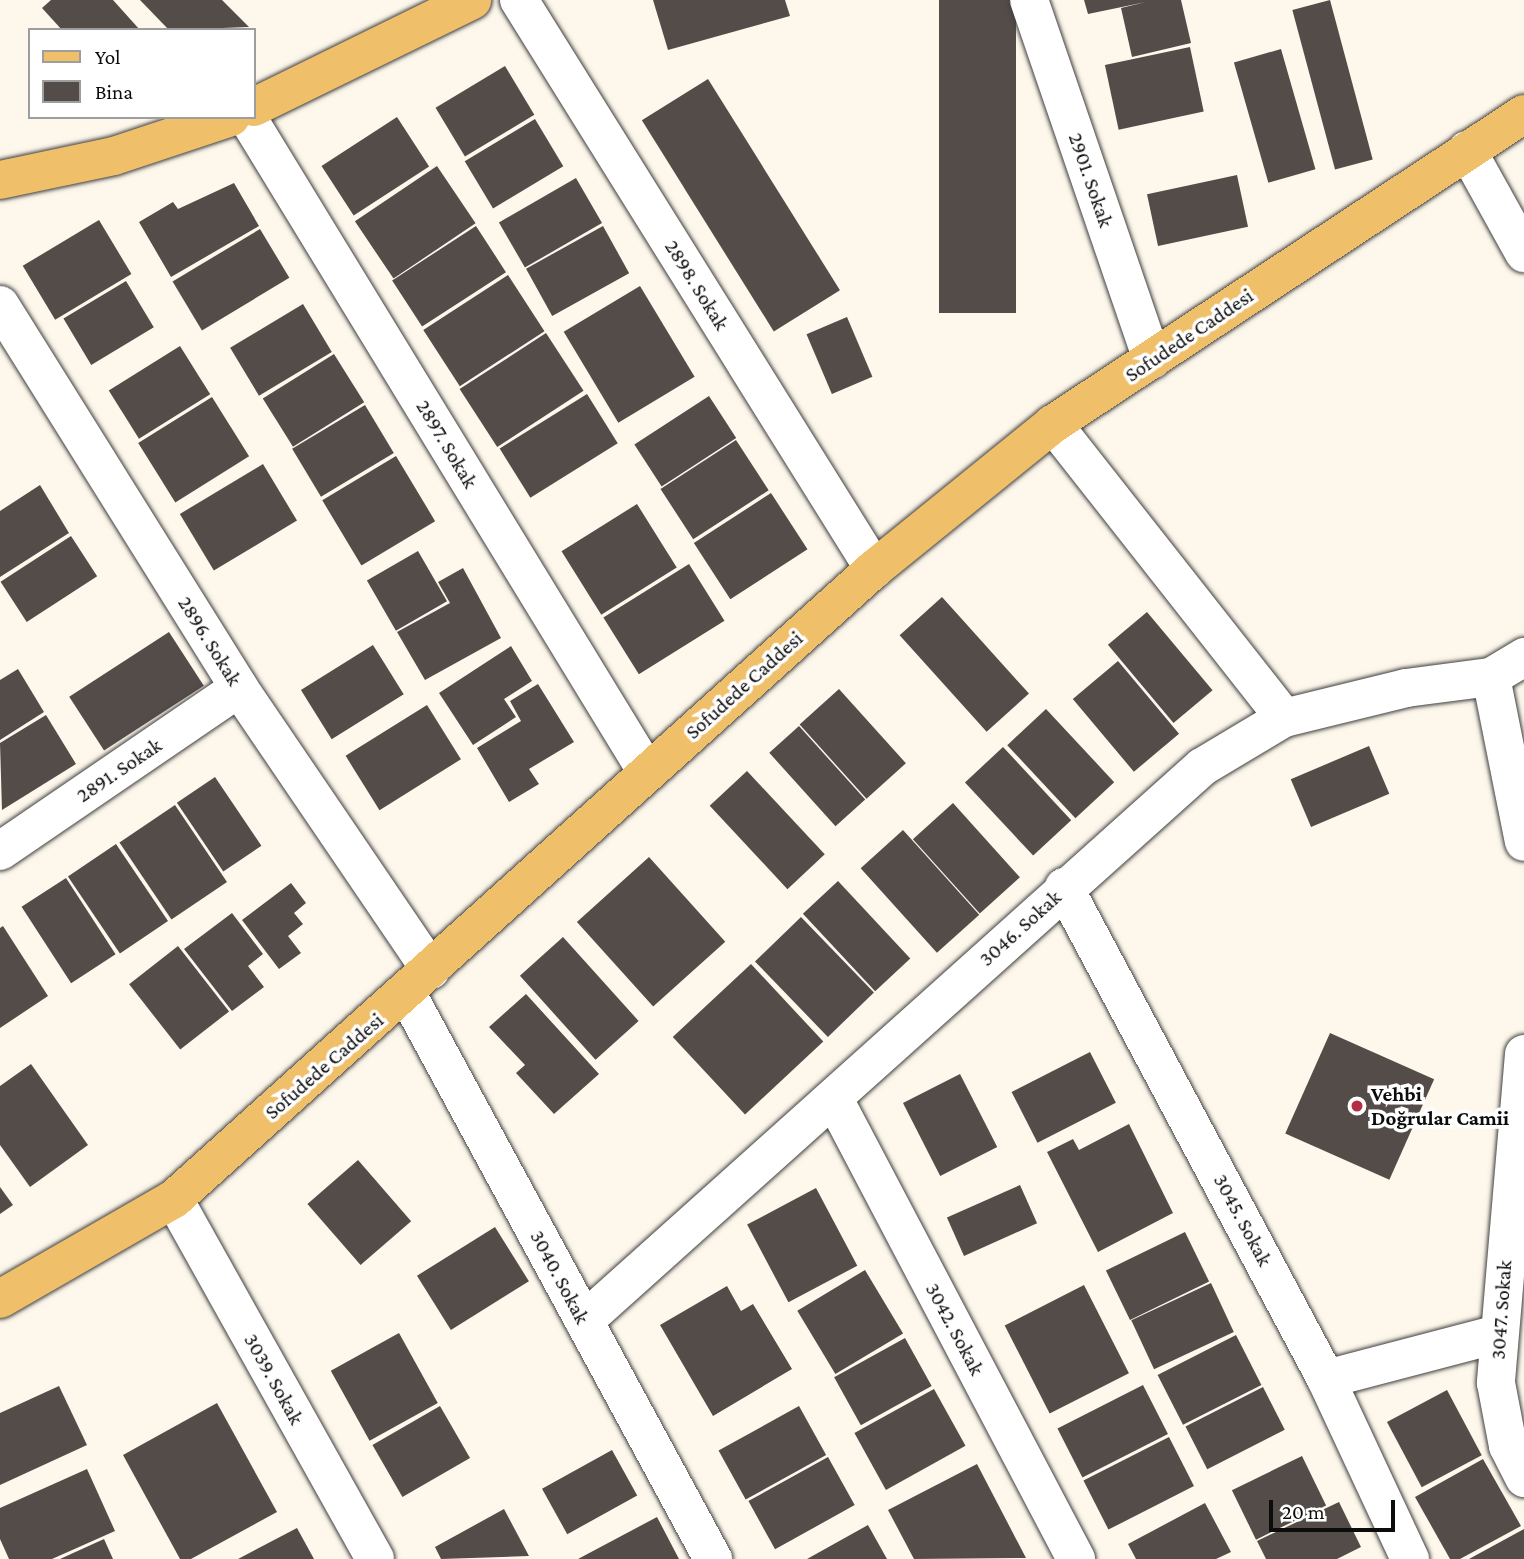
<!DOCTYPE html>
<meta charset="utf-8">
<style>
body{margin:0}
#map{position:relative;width:1524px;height:1559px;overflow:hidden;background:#fef8ec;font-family:"Crimson Pro",serif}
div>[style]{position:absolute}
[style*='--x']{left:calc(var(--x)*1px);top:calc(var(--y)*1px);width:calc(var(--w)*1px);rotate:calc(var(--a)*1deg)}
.building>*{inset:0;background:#544c49;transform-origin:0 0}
.roads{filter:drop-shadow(0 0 2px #3f3f3f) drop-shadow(0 0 2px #3f3f3f)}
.minor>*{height:38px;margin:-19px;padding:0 19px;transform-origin:19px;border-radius:19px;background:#fff}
.major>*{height:38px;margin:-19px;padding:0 19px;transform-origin:19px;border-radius:19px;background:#f0bf6a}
.dots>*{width:19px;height:19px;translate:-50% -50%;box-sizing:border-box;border:4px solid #fff;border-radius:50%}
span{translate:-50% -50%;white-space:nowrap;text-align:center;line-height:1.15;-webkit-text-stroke:7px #fff;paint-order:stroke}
.street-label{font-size:21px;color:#0c0c0c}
.poi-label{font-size:21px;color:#0c0c0c;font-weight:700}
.left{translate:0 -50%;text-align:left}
.legend{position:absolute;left:28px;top:28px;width:228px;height:91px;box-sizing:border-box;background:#fff;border:2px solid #9e9e9e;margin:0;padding:9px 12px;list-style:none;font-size:21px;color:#0c0c0c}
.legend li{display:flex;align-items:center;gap:14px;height:35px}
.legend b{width:35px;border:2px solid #9e9e9e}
.scale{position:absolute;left:1269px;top:1500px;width:126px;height:32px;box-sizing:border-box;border:4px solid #0c0c0c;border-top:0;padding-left:9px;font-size:21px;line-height:24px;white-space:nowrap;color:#0c0c0c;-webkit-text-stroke:5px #fff;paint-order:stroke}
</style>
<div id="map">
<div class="building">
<i style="clip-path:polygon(51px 0,113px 0,140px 30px,62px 30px,42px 8px)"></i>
<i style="clip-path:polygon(140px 0,222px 0,249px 27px,169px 30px)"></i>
<i style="clip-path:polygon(653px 0,785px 0,790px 16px,668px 50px)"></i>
<i style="left:939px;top:0;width:77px;height:313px"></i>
<i style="clip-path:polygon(1084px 0,1181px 0,1191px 43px,1132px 57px,1121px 8px,1146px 2px,1088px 14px)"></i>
<i style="left:1330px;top:0;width:165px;height:39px;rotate:75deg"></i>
<i style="left:1190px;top:47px;width:66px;height:87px;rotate:78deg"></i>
<i style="left:1281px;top:49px;width:125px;height:49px;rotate:74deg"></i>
<i style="left:505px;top:66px;width:57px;height:81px;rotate:59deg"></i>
<i style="left:708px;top:79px;width:249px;height:78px;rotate:58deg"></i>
<i style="left:397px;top:117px;width:59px;height:90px;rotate:57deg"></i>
<i style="left:535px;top:119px;width:55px;height:82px;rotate:59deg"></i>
<i style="left:437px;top:166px;width:69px;height:99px;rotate:56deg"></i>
<i style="left:1237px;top:175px;width:53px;height:92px;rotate:78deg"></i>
<i style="left:576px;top:178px;width:52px;height:89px;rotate:60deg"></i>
<i style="clip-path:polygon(234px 183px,259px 226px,171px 277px,139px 222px,173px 202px,178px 209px)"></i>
<i style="left:99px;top:220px;width:63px;height:89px;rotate:59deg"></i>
<i style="left:476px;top:226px;width:55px;height:100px;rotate:57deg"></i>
<i style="left:603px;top:226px;width:54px;height:88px;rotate:61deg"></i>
<i style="left:260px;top:229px;width:57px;height:102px;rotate:59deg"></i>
<i style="left:508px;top:275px;width:67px;height:101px;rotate:57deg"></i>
<i style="left:126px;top:281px;width:54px;height:73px;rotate:59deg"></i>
<i style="left:640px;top:286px;width:106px;height:89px;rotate:59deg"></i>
<i style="left:303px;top:304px;width:56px;height:85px;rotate:59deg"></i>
<i style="left:847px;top:317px;width:65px;height:44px;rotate:67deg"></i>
<i style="left:546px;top:333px;width:69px;height:103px;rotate:57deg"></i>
<i style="left:180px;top:346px;width:57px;height:84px;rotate:58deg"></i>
<i style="left:334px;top:354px;width:57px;height:84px;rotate:58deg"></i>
<i style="left:587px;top:394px;width:58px;height:103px;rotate:58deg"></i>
<i style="left:709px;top:396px;width:50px;height:89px;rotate:57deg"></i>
<i style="left:212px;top:397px;width:70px;height:87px;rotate:58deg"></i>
<i style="left:365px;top:405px;width:56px;height:85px;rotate:59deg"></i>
<i style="left:736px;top:440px;width:60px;height:90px;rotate:57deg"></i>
<i style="left:396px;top:456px;width:76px;height:86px;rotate:59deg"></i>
<i style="left:263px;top:464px;width:66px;height:97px;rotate:59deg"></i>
<i style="clip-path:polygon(40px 485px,69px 533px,0 577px,0 511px)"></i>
<i style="left:771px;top:493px;width:67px;height:92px;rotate:57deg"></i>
<i style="left:637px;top:504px;width:75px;height:89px;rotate:58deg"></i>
<i style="left:71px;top:536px;width:48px;height:84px;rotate:57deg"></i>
<i style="left:418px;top:551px;width:58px;height:59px;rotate:60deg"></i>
<i style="left:689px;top:564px;width:67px;height:101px;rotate:58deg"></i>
<i style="clip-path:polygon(463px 568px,501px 638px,425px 680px,397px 632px,450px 603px,438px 582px)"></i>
<i style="left:942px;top:597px;width:130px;height:57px;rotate:48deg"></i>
<i style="left:1147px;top:612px;width:102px;height:51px;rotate:50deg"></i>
<i style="left:169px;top:632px;width:64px;height:119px;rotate:57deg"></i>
<i style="left:373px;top:645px;width:58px;height:85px;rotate:58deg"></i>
<i style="clip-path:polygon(511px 646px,532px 681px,504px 699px,516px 717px,473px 745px,439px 693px)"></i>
<i style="left:1118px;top:661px;width:95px;height:59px;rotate:50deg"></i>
<i style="clip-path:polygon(18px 669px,44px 712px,0 740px,0 680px)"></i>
<i style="clip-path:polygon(538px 684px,574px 742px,529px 769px,539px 784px,509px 802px,477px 748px,521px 721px,510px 701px)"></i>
<i style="left:839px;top:689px;width:100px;height:53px;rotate:48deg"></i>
<i style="left:427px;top:705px;width:64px;height:96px;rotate:58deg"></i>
<i style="left:1046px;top:709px;width:100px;height:53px;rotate:47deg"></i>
<i style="clip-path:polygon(46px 715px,76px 764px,2px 810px,0 743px)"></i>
<i style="left:799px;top:726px;width:99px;height:40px;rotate:48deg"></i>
<i style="left:1369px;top:746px;width:52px;height:85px;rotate:67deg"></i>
<i style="left:1003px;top:747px;width:100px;height:52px;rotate:47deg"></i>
<i style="left:747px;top:771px;width:114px;height:51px;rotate:47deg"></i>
<i style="left:215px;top:777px;width:83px;height:46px;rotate:56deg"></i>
<i style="left:953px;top:803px;width:100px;height:54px;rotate:48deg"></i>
<i style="left:175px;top:805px;width:93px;height:67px;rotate:56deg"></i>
<i style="left:903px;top:830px;width:114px;height:57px;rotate:48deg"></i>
<i style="left:116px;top:844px;width:93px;height:58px;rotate:56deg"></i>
<i style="left:649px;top:857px;width:114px;height:97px;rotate:48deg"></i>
<i style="left:66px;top:878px;width:91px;height:53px;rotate:57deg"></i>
<i style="left:838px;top:881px;width:106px;height:48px;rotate:47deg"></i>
<i style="clip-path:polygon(291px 883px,306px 903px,294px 913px,303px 924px,288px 936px,301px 953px,279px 969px,242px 920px)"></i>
<i style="clip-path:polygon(232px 913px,263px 954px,248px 966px,264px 987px,232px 1011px,184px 949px)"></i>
<i style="left:801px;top:917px;width:105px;height:64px;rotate:46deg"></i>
<i style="clip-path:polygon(3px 926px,48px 996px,0 1028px,0 928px)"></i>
<i style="left:563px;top:937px;width:113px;height:58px;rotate:48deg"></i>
<i style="left:178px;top:946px;width:83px;height:62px;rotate:52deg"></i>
<i style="left:751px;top:964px;width:106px;height:107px;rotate:47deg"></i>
<i style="clip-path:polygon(526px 994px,599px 1074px,554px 1114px,516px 1073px,525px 1065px,489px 1027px)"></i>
<i style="left:1330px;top:1033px;width:114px;height:110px;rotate:24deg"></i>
<i style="left:1090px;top:1052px;width:57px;height:88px;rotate:63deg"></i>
<i style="clip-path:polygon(31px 1064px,88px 1145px,30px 1187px,0 1145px,0 1086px)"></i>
<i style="left:960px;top:1074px;width:82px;height:64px;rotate:63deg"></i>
<i style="clip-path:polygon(1129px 1124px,1173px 1213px,1098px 1252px,1047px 1152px,1073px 1139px,1079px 1150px)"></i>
<i style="left:358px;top:1160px;width:81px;height:67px;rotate:49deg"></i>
<i style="left:1020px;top:1185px;width:42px;height:80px;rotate:66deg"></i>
<i style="clip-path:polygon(0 1187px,13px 1205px,0 1214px)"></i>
<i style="left:816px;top:1188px;width:88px;height:78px;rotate:62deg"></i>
<i style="left:495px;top:1227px;width:64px;height:92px;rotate:58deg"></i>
<i style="left:1185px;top:1232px;width:55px;height:88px;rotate:64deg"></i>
<i style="left:865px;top:1270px;width:74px;height:79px;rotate:59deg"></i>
<i style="left:1211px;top:1283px;width:54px;height:88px;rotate:65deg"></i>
<i style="left:1084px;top:1285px;width:99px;height:89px;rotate:63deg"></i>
<i style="clip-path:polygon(727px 1286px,741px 1311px,753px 1304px,792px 1369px,713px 1416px,660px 1325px)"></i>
<i style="left:399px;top:1333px;width:80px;height:78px;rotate:61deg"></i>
<i style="left:1236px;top:1335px;width:56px;height:88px;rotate:63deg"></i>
<i style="left:905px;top:1338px;width:55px;height:81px;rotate:61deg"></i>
<i style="left:1143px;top:1385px;width:55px;height:96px;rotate:63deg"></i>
<i style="clip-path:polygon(59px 1386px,87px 1445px,0 1485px,0 1413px)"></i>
<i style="left:1263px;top:1387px;width:48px;height:87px;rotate:63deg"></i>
<i style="left:934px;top:1389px;width:65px;height:91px;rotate:61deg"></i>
<i style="left:1447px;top:1390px;width:74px;height:68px;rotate:62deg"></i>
<i style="clip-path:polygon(217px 1403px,277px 1512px,191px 1559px,180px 1559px,123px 1455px)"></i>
<i style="left:440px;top:1406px;width:60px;height:78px;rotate:60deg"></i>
<i style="left:799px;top:1406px;width:56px;height:92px;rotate:61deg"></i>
<i style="left:1169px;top:1437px;width:55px;height:96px;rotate:63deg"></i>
<i style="left:612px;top:1450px;width:52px;height:80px;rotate:61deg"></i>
<i style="left:1302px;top:1456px;width:55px;height:78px;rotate:64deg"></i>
<i style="left:828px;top:1457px;width:55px;height:91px;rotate:61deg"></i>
<i style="clip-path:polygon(1483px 1459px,1521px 1526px,1460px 1559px,1450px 1559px,1415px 1497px)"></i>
<i style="clip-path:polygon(977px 1464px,1026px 1558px,914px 1559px,888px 1510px)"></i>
<i style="clip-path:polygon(87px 1469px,115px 1531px,52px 1559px,9px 1559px,0 1539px,0 1508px)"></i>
<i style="clip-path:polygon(1339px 1502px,1361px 1547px,1337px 1559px,1266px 1559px,1257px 1541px)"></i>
<i style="clip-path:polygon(1205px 1503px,1231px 1552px,1216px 1559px,1136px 1559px,1128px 1544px)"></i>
<i style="clip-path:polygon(504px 1509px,529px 1556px,441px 1559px,435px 1547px)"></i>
<i style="clip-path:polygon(657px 1517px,679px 1559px,578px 1559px)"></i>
<i style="clip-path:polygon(868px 1525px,887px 1559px,807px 1559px)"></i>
<i style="clip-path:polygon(297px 1528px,314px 1559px,238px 1559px)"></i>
<i style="clip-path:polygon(1524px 1529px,1524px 1559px,1469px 1559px)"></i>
<i style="clip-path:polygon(104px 1539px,113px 1559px,60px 1559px)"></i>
</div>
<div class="roads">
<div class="minor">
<i style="--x:519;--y:0;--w:671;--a:58.04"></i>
<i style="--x:1029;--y:0;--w:380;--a:71.1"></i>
<i style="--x:247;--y:117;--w:767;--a:58.59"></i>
<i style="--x:1467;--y:150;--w:118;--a:61"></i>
<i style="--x:0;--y:305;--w:451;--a:58"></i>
<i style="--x:239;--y:688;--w:341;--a:55.8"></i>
<i style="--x:1053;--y:424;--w:374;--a:51.8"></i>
<i style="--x:1491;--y:677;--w:168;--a:78.7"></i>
<i style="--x:0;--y:851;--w:289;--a:-34.3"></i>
<i style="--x:1064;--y:887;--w:557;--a:61.96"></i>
<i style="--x:1326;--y:1379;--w:199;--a:65"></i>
<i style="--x:407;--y:994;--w:643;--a:61.56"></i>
<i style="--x:1524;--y:1054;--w:330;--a:94.9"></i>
<i style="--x:1496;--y:1383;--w:64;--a:79.2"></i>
<i style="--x:1508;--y:1446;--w:36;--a:63"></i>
<i style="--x:834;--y:1099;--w:520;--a:62.25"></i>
<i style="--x:174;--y:1199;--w:412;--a:60.8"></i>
<i style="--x:584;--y:1321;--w:830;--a:-41.87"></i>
<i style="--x:1202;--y:767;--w:96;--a:-30.9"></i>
<i style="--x:1284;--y:718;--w:126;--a:-13.8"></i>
<i style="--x:1406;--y:688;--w:86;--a:-7.4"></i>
<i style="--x:1491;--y:677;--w:39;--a:-31"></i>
<i style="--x:1326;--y:1379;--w:177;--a:-14.7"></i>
</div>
<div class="major">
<i style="--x:254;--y:107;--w:243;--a:-26.1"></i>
<i style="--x:0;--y:180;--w:116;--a:-11.9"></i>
<i style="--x:114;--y:156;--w:123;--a:-18.4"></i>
<i style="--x:0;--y:1299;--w:201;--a:-29.9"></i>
<i style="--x:174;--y:1199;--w:942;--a:-41.99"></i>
<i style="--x:874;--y:569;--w:230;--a:-39"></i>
<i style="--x:1053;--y:424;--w:564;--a:-33.35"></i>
</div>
</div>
<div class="dots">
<i style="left:1357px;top:1106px;background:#b32d44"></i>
</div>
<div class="street-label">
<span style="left:1091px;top:180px;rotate:71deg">2901. Sokak</span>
<span style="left:697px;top:285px;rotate:58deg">2898. Sokak</span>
<span style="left:1189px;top:335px;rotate:-34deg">Sofudede Caddesi</span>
<span style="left:447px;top:444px;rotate:59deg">2897. Sokak</span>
<span style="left:210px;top:641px;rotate:58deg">2896. Sokak</span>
<span style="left:744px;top:685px;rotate:-42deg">Sofudede Caddesi</span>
<span style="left:119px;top:770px;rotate:-34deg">2891. Sokak</span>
<span style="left:1020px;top:928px;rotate:-42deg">3046. Sokak</span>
<span style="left:324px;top:1066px;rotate:-41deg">Sofudede Caddesi</span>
<span style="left:1243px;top:1220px;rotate:62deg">3045. Sokak</span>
<span style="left:560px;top:1277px;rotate:62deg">3040. Sokak</span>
<span style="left:1501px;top:1310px;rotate:-86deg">3047. Sokak</span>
<span style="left:955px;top:1329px;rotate:62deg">3042. Sokak</span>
<span style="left:274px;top:1379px;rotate:61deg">3039. Sokak</span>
</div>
<div class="poi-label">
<span class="left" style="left:1371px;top:1106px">Vehbi<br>Doğrular Camii</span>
</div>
<ul class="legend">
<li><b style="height:9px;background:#f0bf6a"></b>Yol</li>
<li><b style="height:19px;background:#544c49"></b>Bina</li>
</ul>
<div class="scale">20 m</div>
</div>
